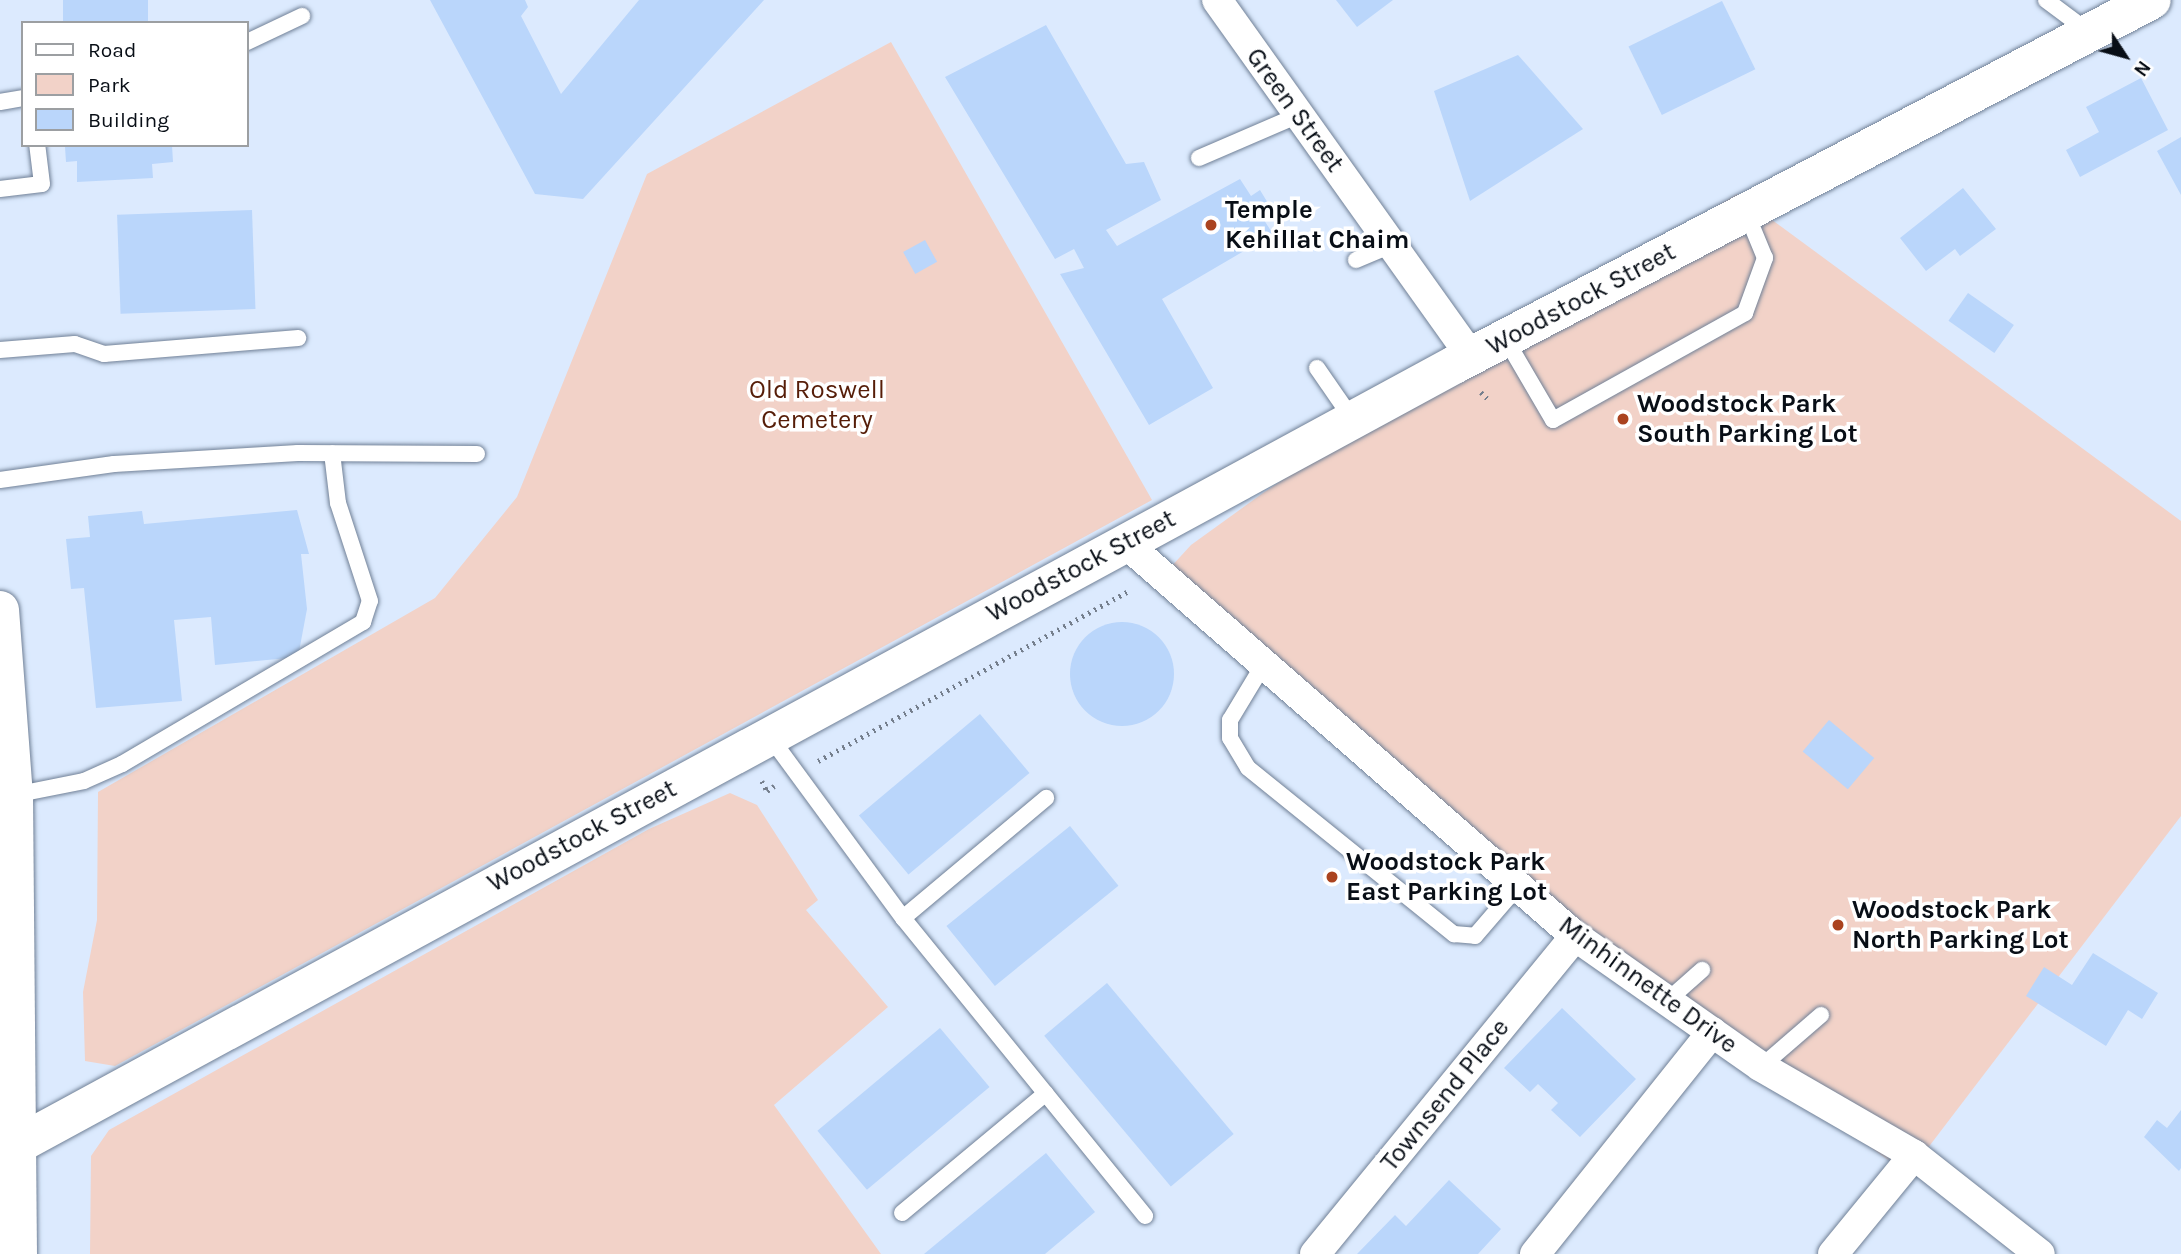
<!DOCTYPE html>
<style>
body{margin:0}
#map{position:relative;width:2181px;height:1254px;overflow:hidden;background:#dceafe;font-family:Karla,sans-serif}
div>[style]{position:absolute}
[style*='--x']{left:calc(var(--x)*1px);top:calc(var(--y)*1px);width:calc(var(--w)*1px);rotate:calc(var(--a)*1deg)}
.green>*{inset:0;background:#f2d2c8}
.building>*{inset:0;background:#bad6fb;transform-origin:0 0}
.round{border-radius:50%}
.path>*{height:4.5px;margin-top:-2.25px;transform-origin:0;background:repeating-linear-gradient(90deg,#747e8c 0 2px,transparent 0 7px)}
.roads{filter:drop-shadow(0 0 2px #708096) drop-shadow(0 0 2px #708096)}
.lane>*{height:16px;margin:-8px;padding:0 8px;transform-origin:8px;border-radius:8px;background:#fff}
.street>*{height:30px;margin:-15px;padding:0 15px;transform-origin:15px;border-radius:15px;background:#fff}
.secondary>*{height:38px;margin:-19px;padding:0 19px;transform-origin:19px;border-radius:19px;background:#fff}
.highway>*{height:38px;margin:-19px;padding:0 19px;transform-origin:19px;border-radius:19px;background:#fff}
.dots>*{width:19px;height:19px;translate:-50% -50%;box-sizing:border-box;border:4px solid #fff;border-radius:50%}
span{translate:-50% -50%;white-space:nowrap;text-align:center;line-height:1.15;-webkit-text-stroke:7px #fff;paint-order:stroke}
.street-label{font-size:26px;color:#080e16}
.poi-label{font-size:26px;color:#080e16;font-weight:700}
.left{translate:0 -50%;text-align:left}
.park-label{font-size:26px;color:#561d08}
.legend{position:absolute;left:21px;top:21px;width:228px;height:126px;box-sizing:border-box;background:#fff;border:2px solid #9c9fa2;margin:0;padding:9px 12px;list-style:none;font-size:21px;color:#080e16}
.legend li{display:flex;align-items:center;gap:14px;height:35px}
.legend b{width:35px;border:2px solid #9c9fa2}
.north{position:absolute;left:2090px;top:21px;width:70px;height:70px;-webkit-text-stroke:5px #fff;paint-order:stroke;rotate:126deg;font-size:19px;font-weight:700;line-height:28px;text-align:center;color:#080e16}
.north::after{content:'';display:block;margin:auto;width:24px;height:32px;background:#080e16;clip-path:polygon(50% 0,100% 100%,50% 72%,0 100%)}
</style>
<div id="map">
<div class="green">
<i style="clip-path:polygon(891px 42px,1152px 500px,115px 1066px,85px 1061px,83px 992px,97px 920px,98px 792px,435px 598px,517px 497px,647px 174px)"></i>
<i style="clip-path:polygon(1737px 194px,2181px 521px,2181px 816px,1908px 1174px,1731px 1049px,1158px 581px,1191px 545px,1263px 493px,1456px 364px)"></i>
<i style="clip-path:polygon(730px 793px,757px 805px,818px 900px,806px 910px,888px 1007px,774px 1105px,881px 1254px,90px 1254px,91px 1156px,109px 1130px,649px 829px)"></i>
</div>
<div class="building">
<i style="left:63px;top:0;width:85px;height:23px"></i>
<i style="clip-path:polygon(430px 0,525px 0,528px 7px,521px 16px,561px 94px,639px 0,764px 0,583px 199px,535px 194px)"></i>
<i style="clip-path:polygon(1336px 0,1393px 0,1357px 27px)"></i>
<i style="left:1722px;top:1px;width:76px;height:104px;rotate:64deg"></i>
<i style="clip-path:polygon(1046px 25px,1126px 164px,1144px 162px,1161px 200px,1106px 230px,1117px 246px,1240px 179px,1251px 196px,1260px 190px,1274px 213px,1264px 220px,1273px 234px,1162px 299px,1213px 388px,1149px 425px,1060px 274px,1084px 268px,1074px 249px,1055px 259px,945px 77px)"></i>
<i style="clip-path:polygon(1518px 55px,1583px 129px,1470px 201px,1434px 91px)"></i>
<i style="clip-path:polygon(2141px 78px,2168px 130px,2080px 177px,2066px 150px,2099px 132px,2086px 107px)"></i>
<i style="clip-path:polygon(2181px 137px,2181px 195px,2157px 151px)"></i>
<i style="clip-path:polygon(172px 145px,173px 162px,152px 164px,153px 178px,77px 182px,77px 161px,66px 162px,65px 147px)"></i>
<i style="clip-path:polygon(1963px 188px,1996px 229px,1960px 256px,1955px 249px,1926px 271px,1900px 238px)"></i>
<i style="left:252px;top:210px;width:99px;height:135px;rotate:88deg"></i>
<i style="left:925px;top:240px;width:25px;height:25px;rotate:61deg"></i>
<i style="left:1968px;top:293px;width:56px;height:34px;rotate:35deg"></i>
<i style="clip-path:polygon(297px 510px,309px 554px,301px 554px,307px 609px,298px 657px,215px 665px,211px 617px,174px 620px,182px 701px,96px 708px,84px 588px,71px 589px,66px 539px,90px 537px,88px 516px,142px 511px,144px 524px)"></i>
<i class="round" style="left:1070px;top:622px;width:104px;height:104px"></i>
<i style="left:980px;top:714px;width:77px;height:158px;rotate:50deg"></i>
<i style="left:1829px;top:720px;width:59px;height:41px;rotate:40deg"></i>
<i style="left:1070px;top:826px;width:77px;height:159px;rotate:51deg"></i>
<i style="clip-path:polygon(2093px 953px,2158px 993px,2142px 1019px,2128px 1010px,2106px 1046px,2026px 996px,2044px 967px,2072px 985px)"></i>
<i style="left:1107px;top:983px;width:197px;height:82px;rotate:50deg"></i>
<i style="clip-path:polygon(1562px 1008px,1636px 1079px,1580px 1137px,1551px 1110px,1558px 1103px,1538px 1084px,1530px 1092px,1504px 1068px)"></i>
<i style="left:940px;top:1028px;width:77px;height:160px;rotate:50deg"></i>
<i style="clip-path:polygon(2181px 1110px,2181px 1168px,2179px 1171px,2144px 1137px,2157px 1120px,2167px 1128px)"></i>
<i style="clip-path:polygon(1046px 1153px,1095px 1212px,1045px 1254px,924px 1254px)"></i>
<i style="clip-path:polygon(1449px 1180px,1501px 1229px,1478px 1254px,1357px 1254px,1395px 1215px,1406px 1226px)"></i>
</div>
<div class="path">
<i style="--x:1481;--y:392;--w:11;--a:45"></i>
<i style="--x:818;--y:761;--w:354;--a:-28.7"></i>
<i style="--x:762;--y:781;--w:11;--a:63"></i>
<i style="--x:767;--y:791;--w:9;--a:-36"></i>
</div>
<div class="roads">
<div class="lane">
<i style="--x:2046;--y:0;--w:54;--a:36.7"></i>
<i style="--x:247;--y:42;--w:61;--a:-25.3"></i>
<i style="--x:0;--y:102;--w:23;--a:-10"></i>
<i style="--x:1199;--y:158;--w:109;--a:-23.3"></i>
<i style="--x:0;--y:189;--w:42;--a:-6.8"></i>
<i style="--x:42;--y:184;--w:39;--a:-97"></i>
<i style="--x:1356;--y:260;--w:38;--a:-23"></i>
<i style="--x:1505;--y:338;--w:95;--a:59.7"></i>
<i style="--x:1553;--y:420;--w:220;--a:-29.1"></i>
<i style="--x:1745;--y:313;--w:59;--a:-70"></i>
<i style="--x:1765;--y:258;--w:50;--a:-112.4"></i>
<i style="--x:0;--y:350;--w:75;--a:-4.6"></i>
<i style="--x:75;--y:344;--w:31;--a:19"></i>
<i style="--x:104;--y:354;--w:195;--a:-4.7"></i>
<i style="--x:1317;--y:368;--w:63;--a:55.3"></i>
<i style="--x:0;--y:480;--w:115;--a:-8"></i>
<i style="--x:114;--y:464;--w:184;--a:-3.4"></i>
<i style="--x:298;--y:453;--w:179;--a:0.3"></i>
<i style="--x:1262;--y:667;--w:62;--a:121.1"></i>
<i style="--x:1230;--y:720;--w:18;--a:90"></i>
<i style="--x:1230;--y:738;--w:35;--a:59"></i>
<i style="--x:1248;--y:768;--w:265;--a:38.9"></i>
<i style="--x:1454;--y:934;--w:21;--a:5"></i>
<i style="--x:1475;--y:936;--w:66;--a:-49.3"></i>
<i style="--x:770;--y:737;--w:225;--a:53.7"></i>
<i style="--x:903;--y:918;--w:384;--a:50.9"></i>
<i style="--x:14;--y:795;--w:71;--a:-11.3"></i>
<i style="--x:84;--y:781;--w:42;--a:-24.1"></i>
<i style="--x:122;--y:764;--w:280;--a:-30.5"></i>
<i style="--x:363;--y:622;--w:22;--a:-72"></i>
<i style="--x:370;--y:601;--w:103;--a:-108.1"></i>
<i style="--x:338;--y:503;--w:50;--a:-96.8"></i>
<i style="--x:903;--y:918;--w:187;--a:-40"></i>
<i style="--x:1667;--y:1001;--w:47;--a:-41.5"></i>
<i style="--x:1762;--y:1066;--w:78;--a:-40.8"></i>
<i style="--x:902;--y:1213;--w:187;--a:-39.8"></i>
</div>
<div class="street">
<i style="--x:1217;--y:0;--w:437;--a:54.5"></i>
<i style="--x:1124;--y:542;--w:599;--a:41.14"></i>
<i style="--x:1575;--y:936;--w:226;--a:35.1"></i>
<i style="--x:1760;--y:1066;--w:178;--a:30"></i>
<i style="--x:1914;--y:1155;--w:160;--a:38.2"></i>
<i style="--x:1315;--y:1254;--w:411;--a:-50.7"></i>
<i style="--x:1535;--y:1254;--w:284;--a:-51.4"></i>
<i style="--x:1833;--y:1254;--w:128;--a:-50.7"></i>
</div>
<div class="secondary">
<i style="--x:17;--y:1145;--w:1637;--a:-28.49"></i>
<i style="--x:1456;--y:364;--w:785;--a:-27.61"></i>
</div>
<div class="highway">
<i style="--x:0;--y:610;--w:186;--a:85.7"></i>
<i style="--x:14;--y:795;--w:459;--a:89.5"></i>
</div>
</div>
<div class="dots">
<i style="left:1211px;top:225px;background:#aa431f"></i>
<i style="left:1623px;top:419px;background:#aa431f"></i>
<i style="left:1332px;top:877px;background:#aa431f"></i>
<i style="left:1838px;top:925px;background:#aa431f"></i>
</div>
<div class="street-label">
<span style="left:1295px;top:110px;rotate:54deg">Green Street</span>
<span style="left:1581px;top:299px;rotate:-28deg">Woodstock Street</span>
<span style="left:1081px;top:566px;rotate:-28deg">Woodstock Street</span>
<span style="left:582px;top:836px;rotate:-28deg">Woodstock Street</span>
<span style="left:1648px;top:985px;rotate:36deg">Minhinnette Drive</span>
<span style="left:1445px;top:1095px;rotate:-51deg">Townsend Place</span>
</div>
<div class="poi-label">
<span class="left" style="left:1225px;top:225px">Temple<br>Kehillat Chaim</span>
<span class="left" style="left:1637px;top:419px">Woodstock Park<br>South Parking Lot</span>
<span class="left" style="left:1346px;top:877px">Woodstock Park<br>East Parking Lot</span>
<span class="left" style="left:1852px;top:925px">Woodstock Park<br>North Parking Lot</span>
</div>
<div class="park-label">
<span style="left:817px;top:405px">Old Roswell<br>Cemetery</span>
</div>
<ul class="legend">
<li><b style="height:9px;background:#fff"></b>Road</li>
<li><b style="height:19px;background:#f2d2c8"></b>Park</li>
<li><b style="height:19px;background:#bad6fb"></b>Building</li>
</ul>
<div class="north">N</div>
</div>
